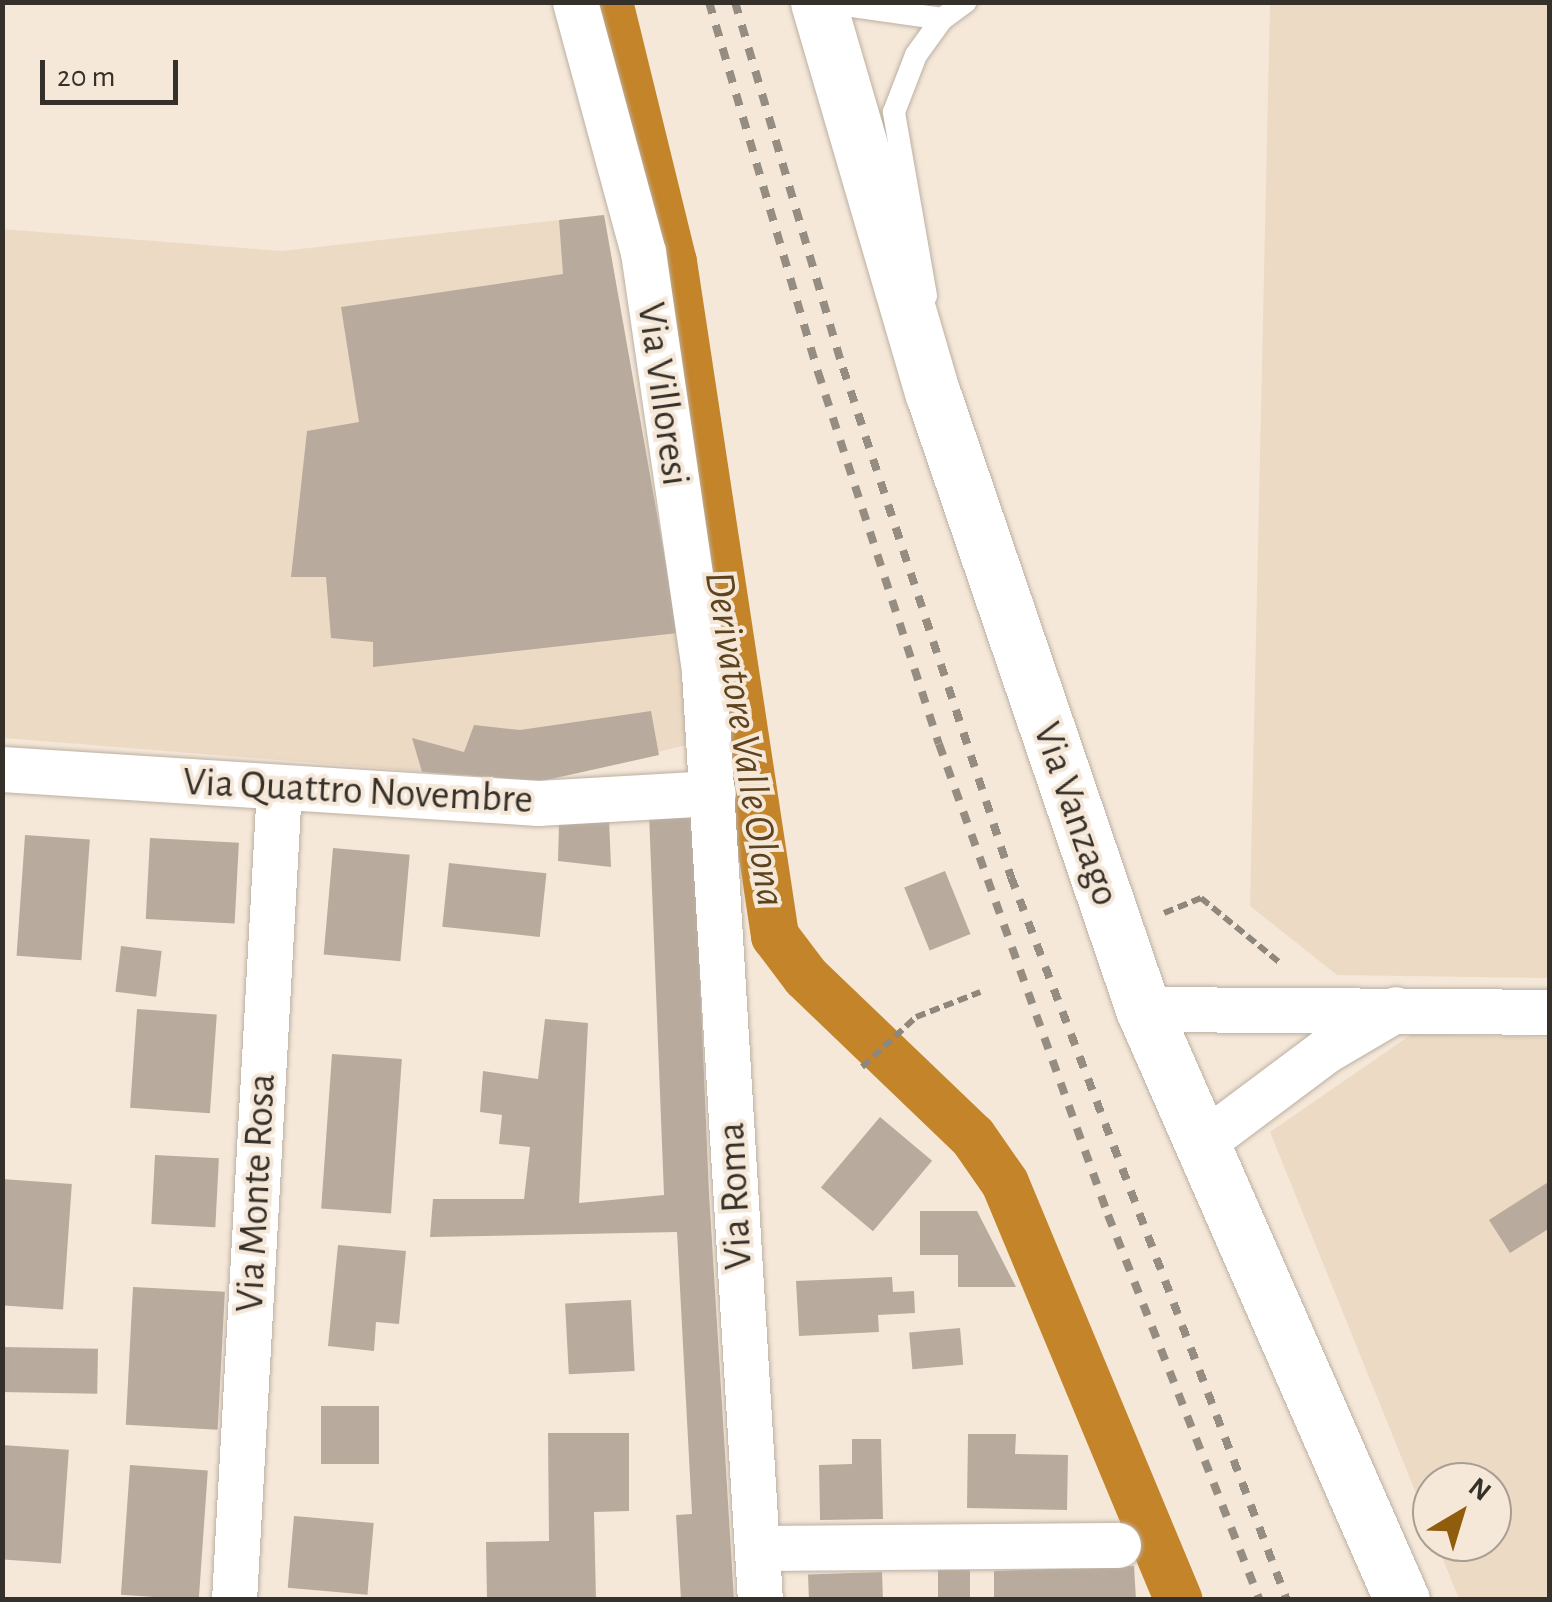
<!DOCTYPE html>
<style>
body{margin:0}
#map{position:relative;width:1552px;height:1602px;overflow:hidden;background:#f5e8d9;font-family:"Alegreya Sans",sans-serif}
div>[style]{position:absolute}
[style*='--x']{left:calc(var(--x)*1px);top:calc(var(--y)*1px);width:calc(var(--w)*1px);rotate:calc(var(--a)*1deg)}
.built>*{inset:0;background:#ecdac5}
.canal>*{height:48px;margin:-24px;padding:0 24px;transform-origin:24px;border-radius:24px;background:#c48429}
.building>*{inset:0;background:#b8ab9d;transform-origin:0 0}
.path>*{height:6px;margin-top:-3px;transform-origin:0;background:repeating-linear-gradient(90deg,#8f867c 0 10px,transparent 0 15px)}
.roads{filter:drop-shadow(0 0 2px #bcb0a2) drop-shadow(0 0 2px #bcb0a2)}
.lane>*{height:22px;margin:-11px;padding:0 11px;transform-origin:11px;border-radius:11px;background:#fff}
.street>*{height:45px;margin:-22.5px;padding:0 22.5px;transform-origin:22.5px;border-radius:22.5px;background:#fff}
.secondary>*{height:55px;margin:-27.5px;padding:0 27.5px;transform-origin:27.5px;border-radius:27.5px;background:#fff}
.rail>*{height:8px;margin-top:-4px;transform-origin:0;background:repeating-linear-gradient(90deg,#968d82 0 12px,transparent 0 24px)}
span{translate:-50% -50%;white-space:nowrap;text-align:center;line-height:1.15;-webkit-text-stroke:8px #f5e8d9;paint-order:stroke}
.street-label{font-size:40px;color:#35302a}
.water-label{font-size:42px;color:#5e431f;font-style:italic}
.frame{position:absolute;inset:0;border:5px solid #35302a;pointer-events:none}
.north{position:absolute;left:1412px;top:1462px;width:100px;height:100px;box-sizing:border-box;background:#f5e8d9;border:2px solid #a89e93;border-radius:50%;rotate:38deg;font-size:28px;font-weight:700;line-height:40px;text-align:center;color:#35302a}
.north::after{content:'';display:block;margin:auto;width:35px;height:45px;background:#905d0d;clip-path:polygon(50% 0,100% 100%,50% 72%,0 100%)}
.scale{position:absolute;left:40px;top:60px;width:138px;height:45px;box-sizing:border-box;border:5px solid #35302a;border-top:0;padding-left:12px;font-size:30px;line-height:35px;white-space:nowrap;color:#35302a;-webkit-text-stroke:8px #f5e8d9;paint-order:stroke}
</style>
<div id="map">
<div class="built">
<i style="clip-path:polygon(1270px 3px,1549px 3px,1549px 978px,1337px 975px,1250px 906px)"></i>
<i style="clip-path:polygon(604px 215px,678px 633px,690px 744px,542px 781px,3px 738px,2px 229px,282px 251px)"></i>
<i style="clip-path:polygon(1412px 1034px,1549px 1038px,1549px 1599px,1459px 1599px,1436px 1542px,1492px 1542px,1492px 1482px,1432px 1482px,1432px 1533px,1270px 1132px)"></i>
</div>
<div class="canal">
<i style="--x:609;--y:2;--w:268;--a:76.2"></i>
<i style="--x:673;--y:262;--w:682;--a:81.39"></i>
<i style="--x:775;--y:936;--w:51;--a:52.9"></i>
<i style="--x:806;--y:977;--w:231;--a:43.8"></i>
<i style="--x:973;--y:1137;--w:56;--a:55.2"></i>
<i style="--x:1005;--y:1183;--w:452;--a:67.4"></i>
</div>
<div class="building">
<i style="clip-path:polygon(604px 215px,678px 633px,373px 667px,373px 642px,331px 638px,326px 577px,291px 577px,307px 431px,359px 422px,341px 307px,563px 274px,559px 220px)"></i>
<i style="clip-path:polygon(651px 711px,659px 755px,542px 781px,422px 772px,412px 738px,464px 752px,474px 725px,520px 730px)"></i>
<i style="clip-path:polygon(693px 812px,709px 1193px,734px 1600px,681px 1600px,676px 1515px,692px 1514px,677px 1232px,430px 1237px,433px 1199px,524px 1199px,530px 1147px,499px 1144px,502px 1115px,480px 1112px,483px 1071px,538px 1079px,545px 1019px,588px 1023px,579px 1203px,664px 1195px,649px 814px)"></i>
<i style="clip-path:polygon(609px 819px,611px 867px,558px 861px,559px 824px)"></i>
<i style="left:25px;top:835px;width:65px;height:121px;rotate:4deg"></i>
<i style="left:150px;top:838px;width:89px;height:81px;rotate:3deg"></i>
<i style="left:333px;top:848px;width:77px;height:107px;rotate:5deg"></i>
<i style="left:449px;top:863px;width:98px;height:64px;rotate:6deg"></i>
<i style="left:945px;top:871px;width:68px;height:44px;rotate:68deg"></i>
<i style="left:121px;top:946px;width:41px;height:46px;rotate:7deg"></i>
<i style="left:137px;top:1009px;width:80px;height:99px;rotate:4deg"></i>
<i style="left:332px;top:1054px;width:70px;height:155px;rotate:4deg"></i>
<i style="left:880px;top:1117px;width:68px;height:92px;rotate:40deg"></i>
<i style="left:155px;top:1155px;width:64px;height:69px;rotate:3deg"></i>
<i style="left:2px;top:1179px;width:70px;height:126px;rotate:4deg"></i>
<i style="clip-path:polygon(1550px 1181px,1550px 1228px,1510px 1253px,1489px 1220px)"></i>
<i style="clip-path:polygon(920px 1211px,977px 1211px,1016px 1287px,958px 1287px,958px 1255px,920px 1255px)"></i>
<i style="clip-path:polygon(338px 1245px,406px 1251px,399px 1324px,376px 1322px,374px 1351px,328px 1346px)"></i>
<i style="clip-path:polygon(892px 1277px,893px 1292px,914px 1291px,915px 1313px,878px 1315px,879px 1332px,799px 1336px,796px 1281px)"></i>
<i style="left:133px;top:1287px;width:92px;height:138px;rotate:3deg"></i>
<i style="left:631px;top:1300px;width:71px;height:66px;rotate:87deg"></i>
<i style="left:960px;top:1328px;width:37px;height:51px;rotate:85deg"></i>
<i style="left:2px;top:1347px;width:96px;height:45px;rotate:1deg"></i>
<i style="left:321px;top:1406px;width:58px;height:58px"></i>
<i style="clip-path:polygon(548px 1433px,629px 1433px,629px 1511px,594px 1512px,596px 1600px,487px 1600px,486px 1542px,549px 1541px)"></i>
<i style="clip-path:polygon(968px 1434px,1016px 1434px,1015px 1454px,1068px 1455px,1067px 1510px,967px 1508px)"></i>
<i style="clip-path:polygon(852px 1439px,881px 1439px,883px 1519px,820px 1520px,819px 1465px,852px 1464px)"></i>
<i style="left:2px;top:1445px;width:67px;height:114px;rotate:4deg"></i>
<i style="left:130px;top:1465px;width:78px;height:130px;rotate:4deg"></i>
<i style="left:294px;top:1516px;width:80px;height:72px;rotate:5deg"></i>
<i style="clip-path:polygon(1134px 1566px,1136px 1600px,994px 1600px,994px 1571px)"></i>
<i style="left:938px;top:1570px;width:32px;height:30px"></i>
<i style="left:882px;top:1572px;width:28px;height:74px;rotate:88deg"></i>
</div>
<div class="path">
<i style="--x:1164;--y:913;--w:40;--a:-22"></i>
<i style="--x:1201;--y:898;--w:102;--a:39.4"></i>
<i style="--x:862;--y:1067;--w:74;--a:-42.8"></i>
<i style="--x:916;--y:1017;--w:69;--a:-21.3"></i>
</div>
<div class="roads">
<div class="lane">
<i style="--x:823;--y:2;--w:120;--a:8.1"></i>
<i style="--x:926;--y:296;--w:187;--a:-99.9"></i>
<i style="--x:894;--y:112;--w:61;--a:-68.9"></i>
<i style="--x:916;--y:55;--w:44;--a:-54.2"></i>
<i style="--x:942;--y:19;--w:29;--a:-36"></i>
</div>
<div class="street">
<i style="--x:575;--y:2;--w:259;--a:74.8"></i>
<i style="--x:643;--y:252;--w:424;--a:81.7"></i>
<i style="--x:704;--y:672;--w:930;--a:86.55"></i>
<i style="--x:2;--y:769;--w:537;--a:3.63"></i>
<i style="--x:538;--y:803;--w:175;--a:-3.3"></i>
<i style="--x:1143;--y:1009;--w:407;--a:0.4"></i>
<i style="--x:1202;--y:1143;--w:154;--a:-36.8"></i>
<i style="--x:1325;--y:1051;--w:82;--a:-30.6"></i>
<i style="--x:757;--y:1548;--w:361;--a:-0.5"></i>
<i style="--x:234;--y:1600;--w:814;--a:-86.83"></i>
</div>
<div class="secondary">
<i style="--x:818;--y:2;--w:409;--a:73.7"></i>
<i style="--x:933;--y:394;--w:650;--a:71.15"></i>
<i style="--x:1143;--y:1009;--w:645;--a:66.34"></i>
</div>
</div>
<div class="rail">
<i style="--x:709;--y:2;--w:386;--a:73.6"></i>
<i style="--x:818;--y:372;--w:391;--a:72"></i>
<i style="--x:939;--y:744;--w:500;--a:70.26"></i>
<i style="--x:1108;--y:1215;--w:414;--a:68.5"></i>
<i style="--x:735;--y:2;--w:382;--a:73.6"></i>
<i style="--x:843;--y:368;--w:536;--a:71.73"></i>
<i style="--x:1011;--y:877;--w:774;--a:69.11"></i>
</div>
<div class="street-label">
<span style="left:663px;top:394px;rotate:82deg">Via Villoresi</span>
<span style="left:358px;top:791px;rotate:3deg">Via Quattro Novembre</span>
<span style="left:1076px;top:814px;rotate:71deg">Via Vanzago</span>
<span style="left:256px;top:1193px;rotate:-87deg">Via Monte Rosa</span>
<span style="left:735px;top:1196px;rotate:-93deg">Via Roma</span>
</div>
<div class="water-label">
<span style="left:745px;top:739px;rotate:81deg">Derivatore Valle Olona</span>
</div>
<div class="frame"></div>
<div class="north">N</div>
<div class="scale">20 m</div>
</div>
